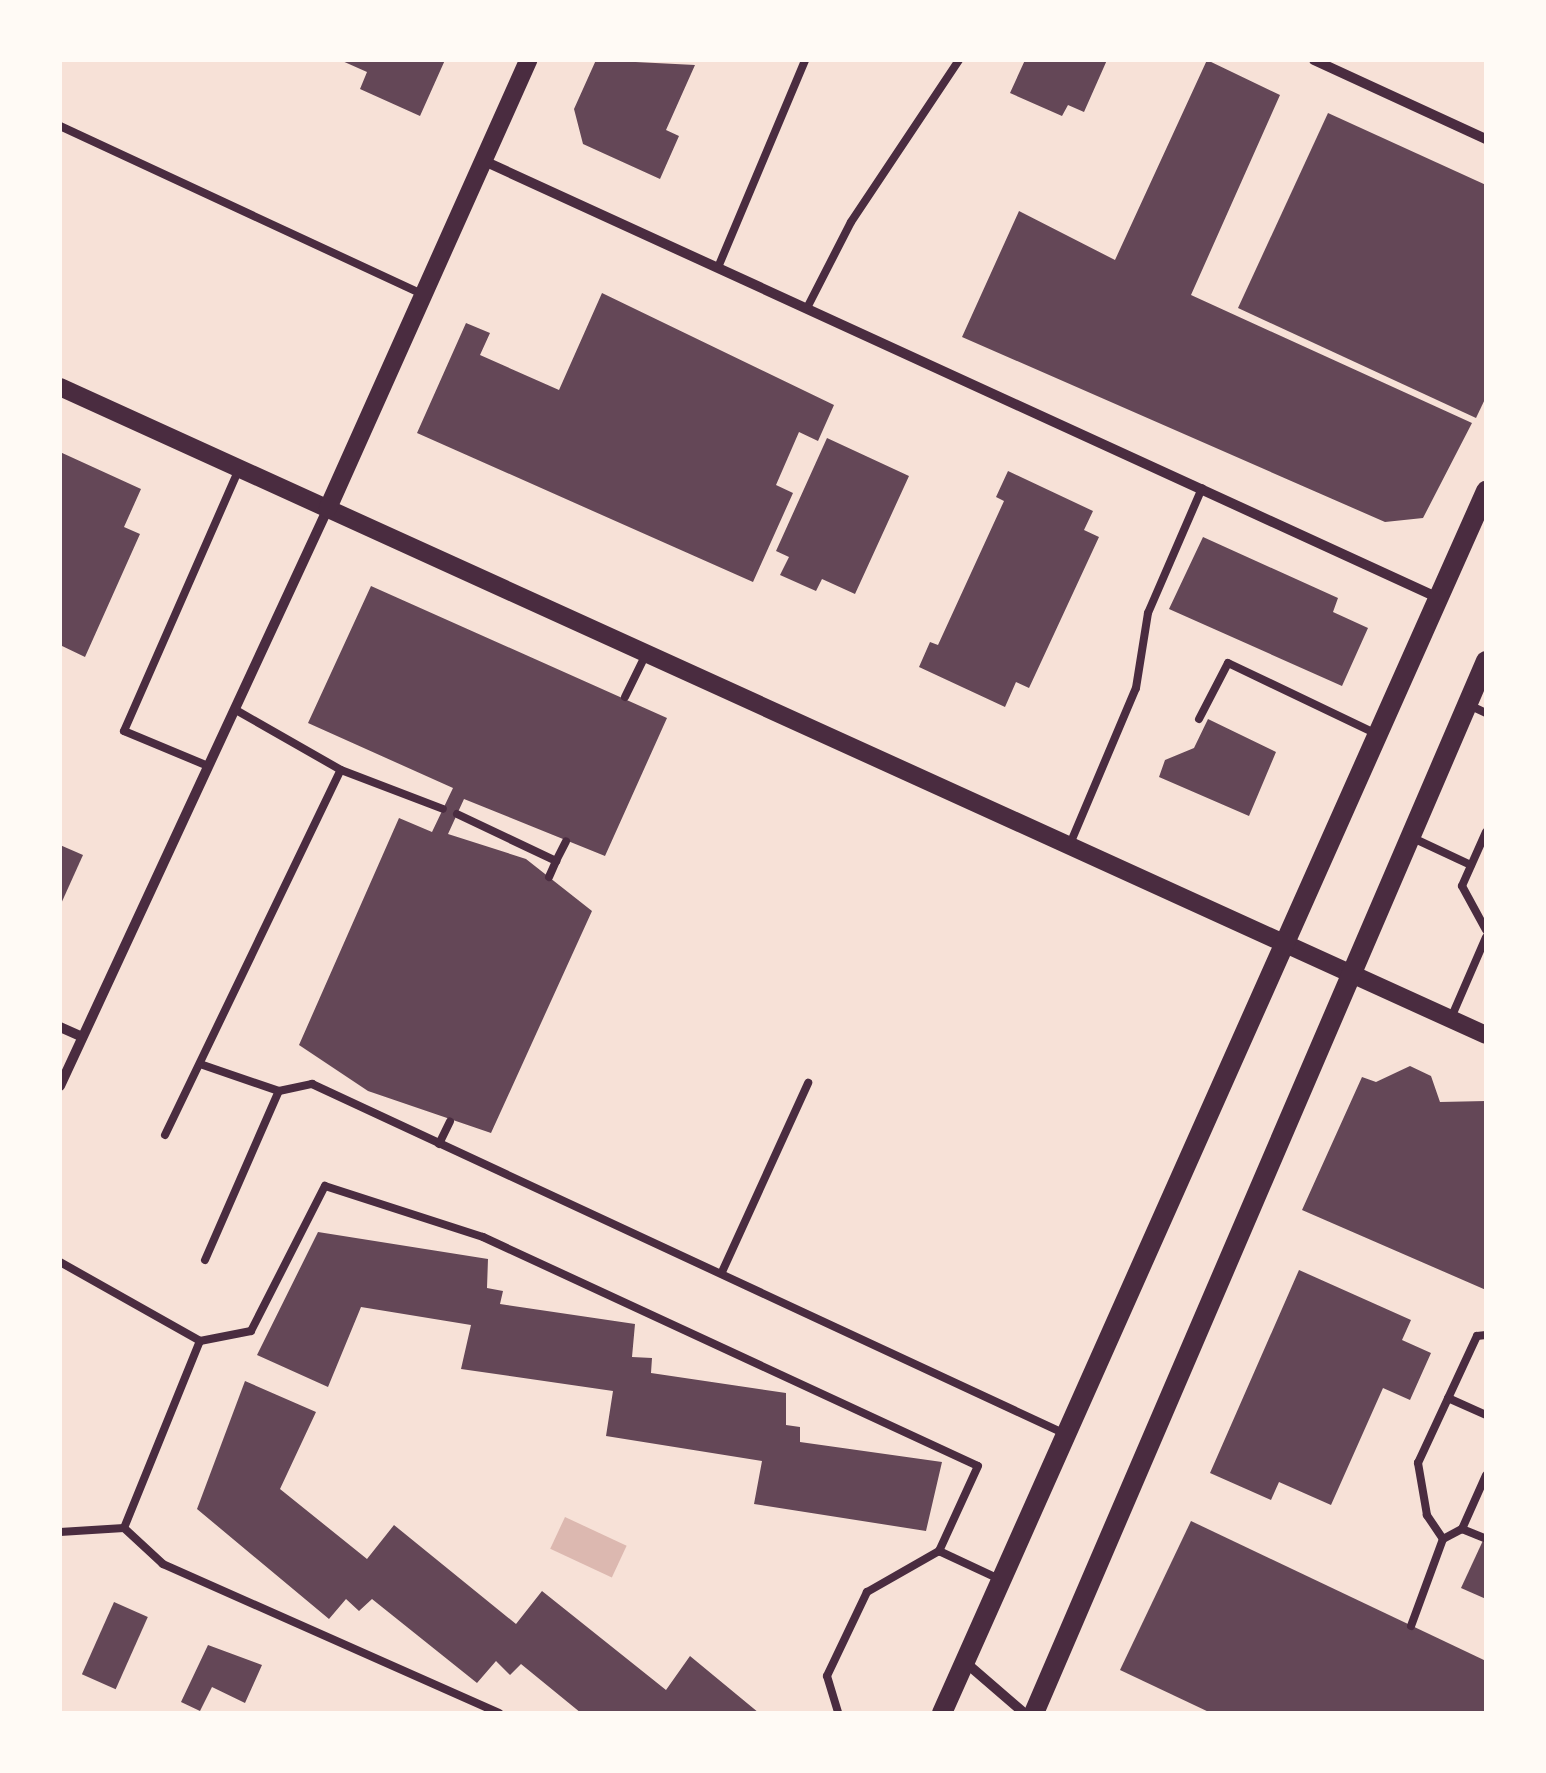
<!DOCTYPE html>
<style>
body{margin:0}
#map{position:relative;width:1546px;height:1773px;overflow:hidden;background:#f7e1d7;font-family:"Times New Roman",serif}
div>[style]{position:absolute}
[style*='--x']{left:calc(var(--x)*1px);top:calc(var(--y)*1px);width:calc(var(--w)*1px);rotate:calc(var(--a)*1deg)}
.water>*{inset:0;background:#dcb8b0;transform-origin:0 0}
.building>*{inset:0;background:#644757;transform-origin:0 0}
.service>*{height:8px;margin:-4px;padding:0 4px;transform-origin:4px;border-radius:4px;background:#4a2c40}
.minor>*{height:10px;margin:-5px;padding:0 5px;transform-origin:5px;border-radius:5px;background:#4a2c40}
.tertiary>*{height:18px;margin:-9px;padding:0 9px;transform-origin:9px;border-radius:9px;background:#4a2c40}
.secondary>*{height:20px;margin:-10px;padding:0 10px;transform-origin:10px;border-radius:10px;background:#4a2c40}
span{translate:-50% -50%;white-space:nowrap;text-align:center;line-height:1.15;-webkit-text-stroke:9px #fffaf5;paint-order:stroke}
.frame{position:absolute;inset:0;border:62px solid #fffaf5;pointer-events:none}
</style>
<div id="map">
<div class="water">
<i style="left:565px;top:1517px;width:68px;height:35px;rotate:25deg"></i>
</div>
<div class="building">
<i style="clip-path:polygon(340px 60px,445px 60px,420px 116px,360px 89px,367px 72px)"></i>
<i style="clip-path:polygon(596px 60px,695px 65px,666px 130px,679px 136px,660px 179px,583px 144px,574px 109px)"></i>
<i style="clip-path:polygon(1025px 60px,1107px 60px,1084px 112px,1068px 105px,1062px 116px,1010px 93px)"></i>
<i style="clip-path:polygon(1207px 60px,1280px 95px,1191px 295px,1472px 423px,1423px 518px,1385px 522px,962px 337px,1019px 211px,1115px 260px)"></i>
<i style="clip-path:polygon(1328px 113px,1486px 185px,1486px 397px,1476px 418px,1238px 308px)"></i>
<i style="clip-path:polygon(602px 293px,834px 405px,818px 441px,799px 432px,776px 485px,793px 493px,753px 582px,417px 433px,466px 323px,490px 333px,480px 355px,559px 390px)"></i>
<i style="clip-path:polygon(827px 438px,909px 476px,855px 594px,822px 579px,816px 591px,780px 575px,789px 557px,776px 551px)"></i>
<i style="clip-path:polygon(60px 452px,141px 489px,124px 527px,140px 534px,85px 657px,60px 645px)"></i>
<i style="clip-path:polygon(1008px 471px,1093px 511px,1084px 530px,1099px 537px,1029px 688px,1016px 682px,1005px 707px,919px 667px,930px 642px,938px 645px,1004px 501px,996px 497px)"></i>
<i style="clip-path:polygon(1203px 537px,1338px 598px,1333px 612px,1368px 628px,1342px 686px,1169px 609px)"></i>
<i style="clip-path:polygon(371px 586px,667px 718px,605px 856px,464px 799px,448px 834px,526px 859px,592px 911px,491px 1133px,368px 1091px,299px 1045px,399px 818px,432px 832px,453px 788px,308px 723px)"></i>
<i style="clip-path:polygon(1208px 719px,1276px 752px,1249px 816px,1159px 777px,1165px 760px,1194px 748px)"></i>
<i style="clip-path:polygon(60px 845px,83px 855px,60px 906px)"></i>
<i style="clip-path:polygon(1410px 1066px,1431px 1076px,1440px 1102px,1486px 1101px,1486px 1290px,1302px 1210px,1362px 1077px,1376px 1082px)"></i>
<i style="clip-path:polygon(318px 1232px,488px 1259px,487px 1288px,503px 1291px,500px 1304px,635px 1324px,632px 1357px,652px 1358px,651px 1373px,786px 1393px,786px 1425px,800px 1427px,800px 1442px,942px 1462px,926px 1531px,754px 1504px,762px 1461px,606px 1436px,613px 1391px,461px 1369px,471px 1325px,361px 1307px,328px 1387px,257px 1355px)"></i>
<i style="clip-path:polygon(1299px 1270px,1411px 1320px,1402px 1340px,1431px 1353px,1410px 1400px,1383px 1388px,1331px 1505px,1279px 1482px,1271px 1500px,1210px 1473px)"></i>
<i style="clip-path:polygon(245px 1381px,316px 1412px,280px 1489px,367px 1559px,394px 1525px,516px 1624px,542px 1591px,666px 1690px,690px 1656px,759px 1713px,581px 1713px,521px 1664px,510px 1675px,496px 1661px,477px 1683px,372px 1599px,359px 1611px,346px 1599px,329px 1619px,197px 1509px)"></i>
<i style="clip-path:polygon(1191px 1521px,1486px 1661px,1486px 1713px,1211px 1713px,1120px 1670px)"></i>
<i style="clip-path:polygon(1486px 1534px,1486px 1599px,1461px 1588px)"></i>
<i style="left:114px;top:1602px;width:37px;height:79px;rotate:24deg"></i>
<i style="clip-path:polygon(208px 1645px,262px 1665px,245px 1703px,212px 1687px,200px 1711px,181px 1702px)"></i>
</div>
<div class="service">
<i style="--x:60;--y:126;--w:397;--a:24.9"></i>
<i style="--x:719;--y:265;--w:222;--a:-67.2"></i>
<i style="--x:808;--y:306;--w:94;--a:-62.9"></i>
<i style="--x:851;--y:222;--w:195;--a:-56.3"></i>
<i style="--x:625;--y:697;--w:46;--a:-64"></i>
<i style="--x:1469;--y:705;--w:19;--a:25"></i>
<i style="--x:1199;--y:719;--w:63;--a:-62.6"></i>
<i style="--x:1228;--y:663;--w:165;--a:25.5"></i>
<i style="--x:208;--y:766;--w:91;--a:-157.4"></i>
<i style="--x:124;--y:731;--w:284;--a:-66.3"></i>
<i style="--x:341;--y:770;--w:109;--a:20.9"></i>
<i style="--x:457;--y:814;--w:110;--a:25.4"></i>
<i style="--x:556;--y:861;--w:22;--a:-63"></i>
<i style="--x:1486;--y:832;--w:59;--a:114"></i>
<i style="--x:1462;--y:886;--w:50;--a:61.4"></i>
<i style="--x:1413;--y:838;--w:64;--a:25"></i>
<i style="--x:1070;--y:844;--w:169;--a:-67.1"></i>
<i style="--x:1136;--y:688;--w:76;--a:-80.9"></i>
<i style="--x:1148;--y:613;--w:136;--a:-66.6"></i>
<i style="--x:549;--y:877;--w:17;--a:-66"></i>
<i style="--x:1451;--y:1018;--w:88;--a:-66.6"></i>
<i style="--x:200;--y:1064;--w:83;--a:18.9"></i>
<i style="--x:279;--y:1091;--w:34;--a:-12"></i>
<i style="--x:312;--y:1084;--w:828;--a:24.92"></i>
<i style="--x:165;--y:1135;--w:405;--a:-64.3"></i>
<i style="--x:341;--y:770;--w:121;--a:-150.3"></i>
<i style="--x:439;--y:1144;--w:25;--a:-64"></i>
<i style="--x:205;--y:1260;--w:184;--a:-66.4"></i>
<i style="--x:60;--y:1262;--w:161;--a:29.4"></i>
<i style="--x:722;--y:1272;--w:208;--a:-65.5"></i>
<i style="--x:1448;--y:1398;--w:42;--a:24.1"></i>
<i style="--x:1462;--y:1529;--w:24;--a:22"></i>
<i style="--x:60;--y:1532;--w:64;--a:-3.6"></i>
<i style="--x:1443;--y:1539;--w:29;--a:-124"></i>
<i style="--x:1427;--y:1515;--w:53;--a:-99.8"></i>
<i style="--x:1418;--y:1463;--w:140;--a:-65.1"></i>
<i style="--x:1477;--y:1336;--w:9;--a:-6"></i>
<i style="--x:939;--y:1551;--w:66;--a:25"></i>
<i style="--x:1411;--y:1626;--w:93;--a:-69.8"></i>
<i style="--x:1443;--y:1539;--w:21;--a:-28"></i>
<i style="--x:1462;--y:1529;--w:59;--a:-66"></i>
<i style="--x:499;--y:1713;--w:368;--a:-156.1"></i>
<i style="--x:163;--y:1564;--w:53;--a:-137.3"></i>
<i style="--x:124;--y:1528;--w:202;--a:-67.9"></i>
<i style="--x:200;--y:1341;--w:52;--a:-11.1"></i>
<i style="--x:251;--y:1331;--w:163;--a:-63"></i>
<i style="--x:325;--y:1186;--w:166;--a:17.9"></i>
<i style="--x:483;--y:1237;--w:545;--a:24.83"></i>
<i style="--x:978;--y:1466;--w:94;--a:114.6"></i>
<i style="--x:939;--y:1551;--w:83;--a:150.3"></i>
<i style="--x:867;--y:1592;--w:93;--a:115.5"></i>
<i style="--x:827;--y:1676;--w:39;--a:73"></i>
</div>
<div class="minor">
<i style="--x:1314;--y:60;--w:189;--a:24.7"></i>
<i style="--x:482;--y:160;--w:1055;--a:24.6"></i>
<i style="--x:60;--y:1027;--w:24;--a:24"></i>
<i style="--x:60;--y:1086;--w:637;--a:-65.12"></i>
<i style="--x:965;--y:1662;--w:78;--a:40.8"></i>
</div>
<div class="tertiary">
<i style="--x:60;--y:387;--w:1566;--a:24.44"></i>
<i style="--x:328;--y:508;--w:491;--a:-65.9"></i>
</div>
<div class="secondary">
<i style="--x:942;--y:1713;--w:1338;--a:-66"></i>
<i style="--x:1034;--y:1713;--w:1145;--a:-66.75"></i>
</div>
<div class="frame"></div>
</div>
